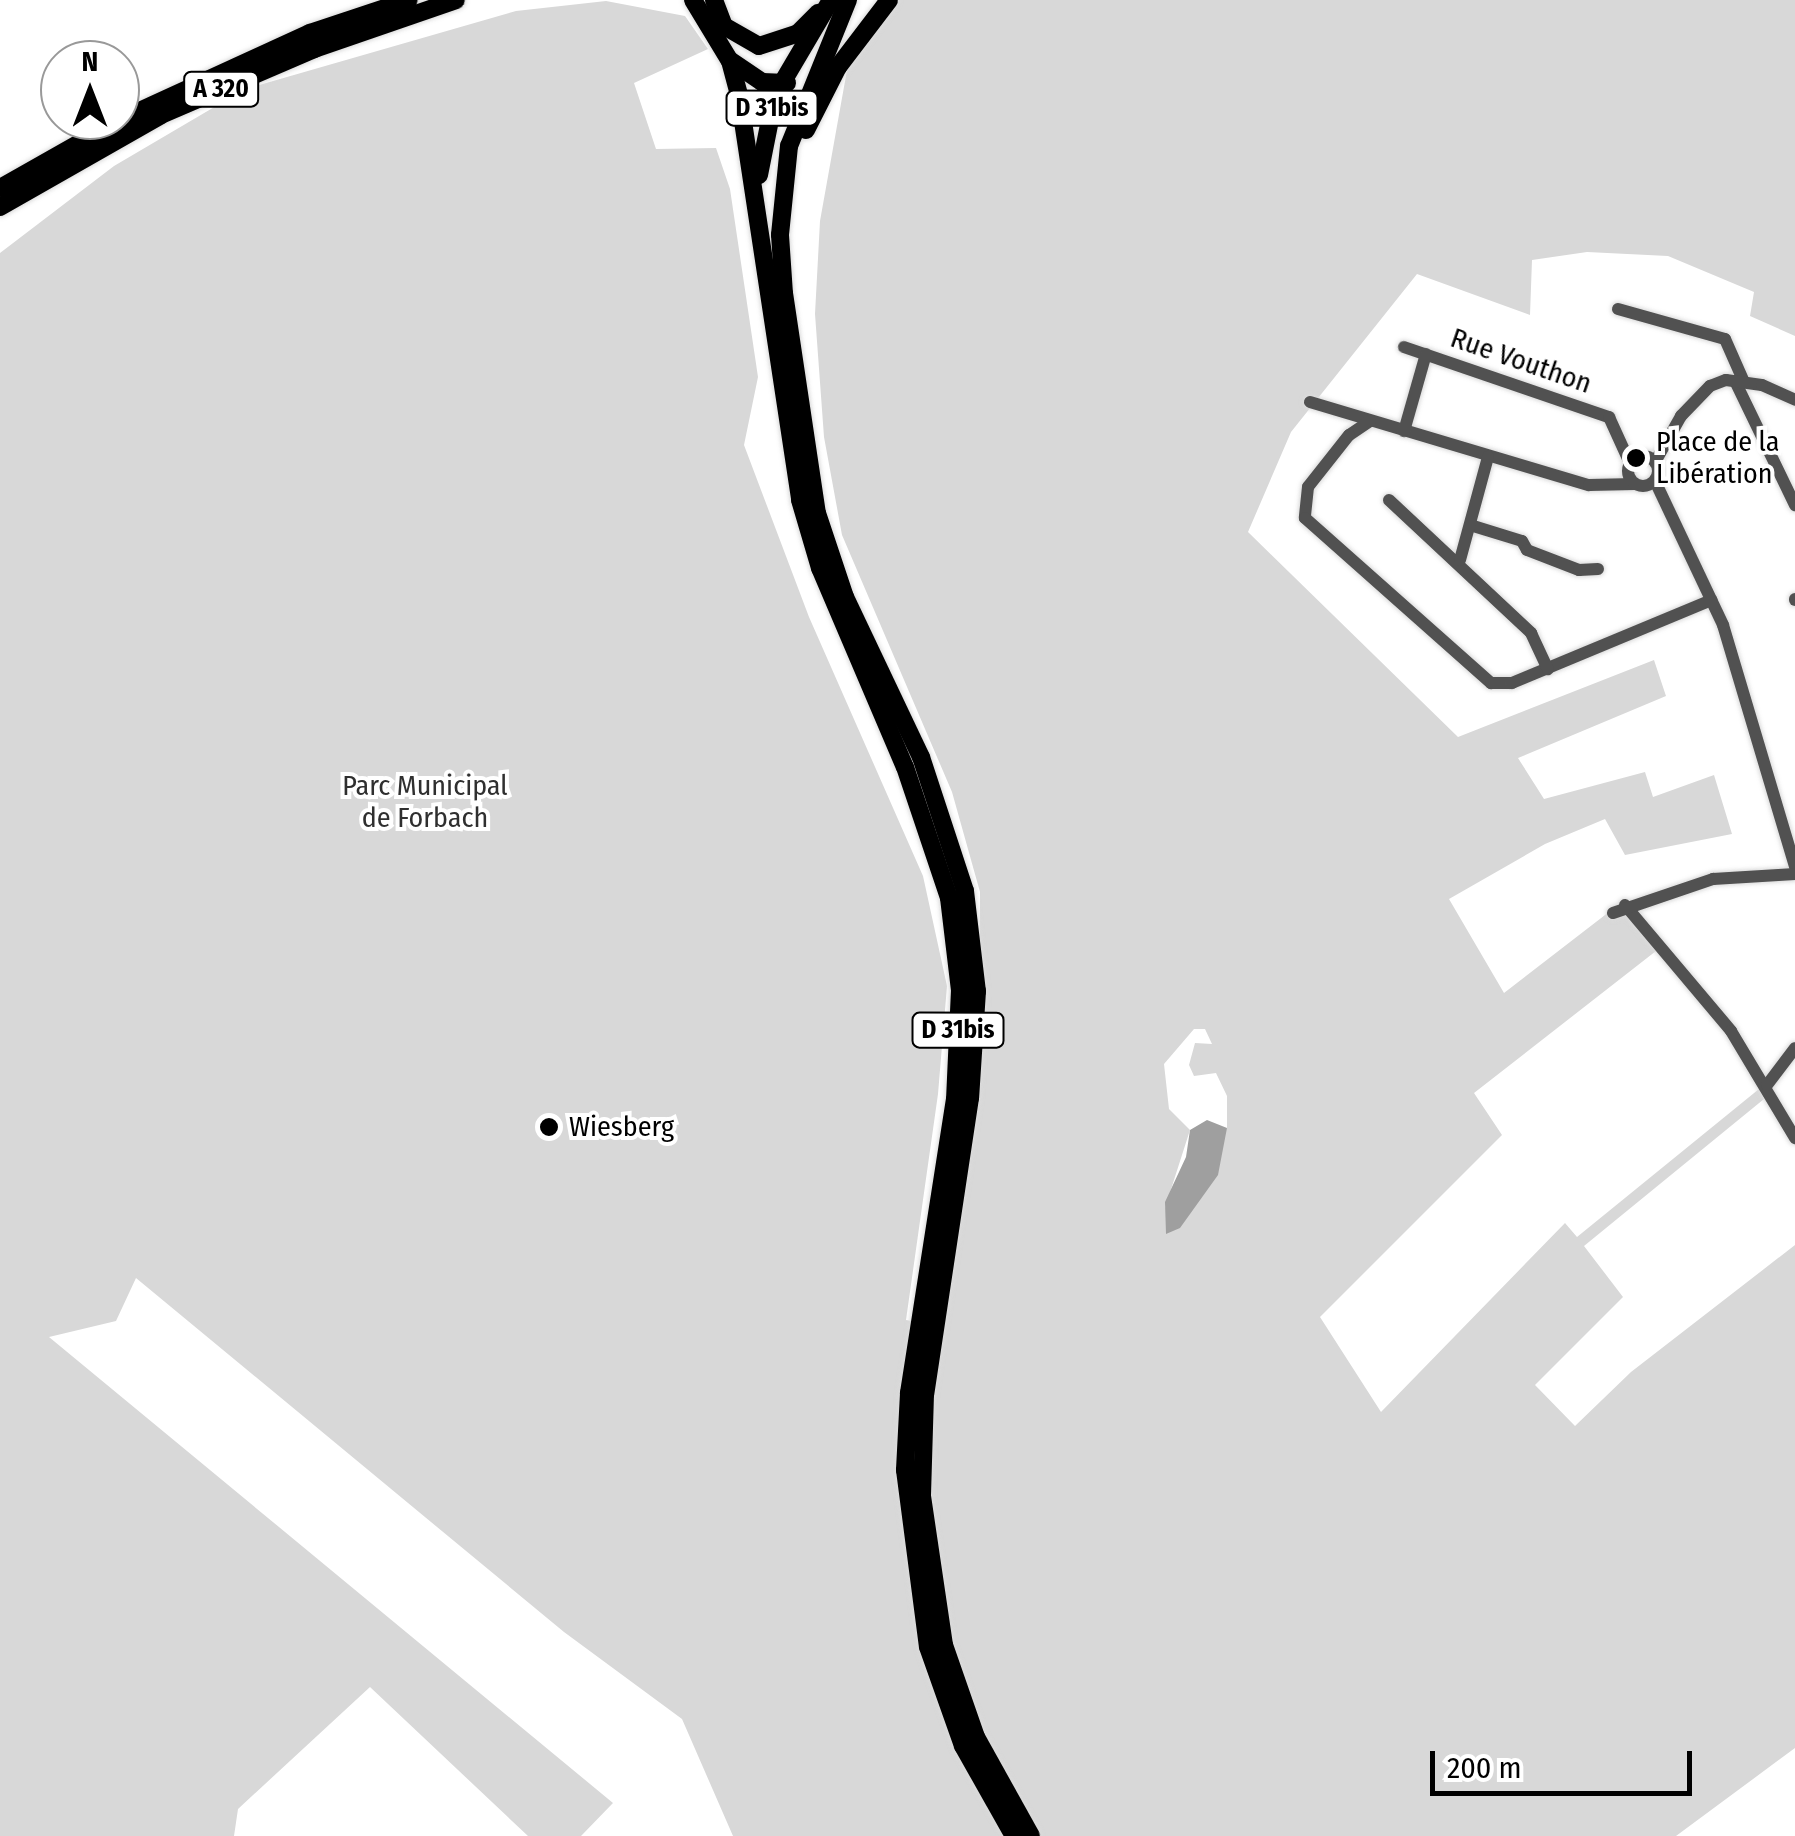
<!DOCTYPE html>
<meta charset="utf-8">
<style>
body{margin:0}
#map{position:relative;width:1795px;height:1836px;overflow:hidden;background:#fff;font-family:"Fira Sans Condensed",sans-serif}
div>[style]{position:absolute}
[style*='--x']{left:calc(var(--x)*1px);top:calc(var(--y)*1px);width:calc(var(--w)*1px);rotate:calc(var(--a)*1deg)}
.green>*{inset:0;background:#d8d8d8}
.water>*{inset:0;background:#9f9f9f}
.roads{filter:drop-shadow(0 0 2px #dbdbdb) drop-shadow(0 0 2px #dbdbdb)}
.minor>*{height:12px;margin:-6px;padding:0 6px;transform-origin:6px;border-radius:6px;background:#515151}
.minor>.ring{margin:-6px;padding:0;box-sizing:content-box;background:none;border:12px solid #515151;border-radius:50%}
.highway>*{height:18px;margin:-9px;padding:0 9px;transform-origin:9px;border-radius:9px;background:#000}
.dots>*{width:28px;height:28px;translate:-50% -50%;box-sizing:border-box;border:5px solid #fff;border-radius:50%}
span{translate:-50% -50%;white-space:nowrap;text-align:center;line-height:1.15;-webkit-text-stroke:8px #fff;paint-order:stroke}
.shield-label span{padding:2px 8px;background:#fff;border:2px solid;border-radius:8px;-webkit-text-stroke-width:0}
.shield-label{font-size:25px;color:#000;font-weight:700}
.street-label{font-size:28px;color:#000}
.poi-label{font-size:28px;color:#000}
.left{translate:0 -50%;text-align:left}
.park-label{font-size:28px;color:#2f2f2f}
.north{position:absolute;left:40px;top:40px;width:100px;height:100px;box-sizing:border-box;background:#fff;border:2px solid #999;border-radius:50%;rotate:0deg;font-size:28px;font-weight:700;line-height:40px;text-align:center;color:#000}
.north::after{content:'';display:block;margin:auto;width:35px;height:45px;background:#000;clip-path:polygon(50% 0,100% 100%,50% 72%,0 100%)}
.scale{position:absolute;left:1430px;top:1751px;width:262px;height:45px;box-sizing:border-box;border:5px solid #000;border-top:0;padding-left:12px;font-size:30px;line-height:35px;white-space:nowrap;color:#000;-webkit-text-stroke:8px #fff;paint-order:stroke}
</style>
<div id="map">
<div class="green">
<i style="clip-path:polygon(evenodd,896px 0,1795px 0,1795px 336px,1750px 316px,1754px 292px,1668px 256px,1587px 252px,1532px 260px,1530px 315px,1417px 274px,1291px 432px,1248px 532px,1458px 737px,1654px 660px,1666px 696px,1518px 758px,1544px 799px,1645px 772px,1653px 797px,1714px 775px,1732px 834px,1625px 855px,1605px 819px,1545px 844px,1449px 899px,1504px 993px,1618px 905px,1656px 951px,1474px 1093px,1502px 1135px,1320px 1317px,1381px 1412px,1565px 1223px,1577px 1237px,1759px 1089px,1764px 1099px,1584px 1246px,1623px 1297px,1535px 1385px,1575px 1426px,1631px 1372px,1795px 1245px,1795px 1748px,1676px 1836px,733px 1836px,682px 1719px,564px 1632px,136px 1278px,116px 1321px,49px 1337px,613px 1803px,581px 1836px,528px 1836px,370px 1687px,238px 1809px,234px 1836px,0 1836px,0 253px,114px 166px,245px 89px,516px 11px,606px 1px,685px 16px,708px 49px,634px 83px,656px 149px,716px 148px,730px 189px,758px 377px,744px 445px,809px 617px,923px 876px,947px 986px,938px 1094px,906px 1320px,943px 1327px,979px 1080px,980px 892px,952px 792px,842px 535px,824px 437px,815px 314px,820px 221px,847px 70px,896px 0,1194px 1029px,1205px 1029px,1212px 1044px,1195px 1043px,1189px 1065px,1194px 1076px,1216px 1073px,1227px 1096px,1227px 1128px,1165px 1208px,1190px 1130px,1169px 1109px,1164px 1064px,1194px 1029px)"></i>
</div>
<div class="water">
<i style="clip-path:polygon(1207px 1120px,1227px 1128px,1218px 1175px,1180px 1228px,1166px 1234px,1165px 1202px,1186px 1157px,1190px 1130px)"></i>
</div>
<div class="roads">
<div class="minor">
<i style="--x:1618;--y:309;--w:111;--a:15.7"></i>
<i style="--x:1725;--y:339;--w:47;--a:66.2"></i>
<i style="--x:1404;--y:347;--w:217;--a:18.9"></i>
<i style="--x:1609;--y:417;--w:51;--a:65.5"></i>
<i style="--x:1735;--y:381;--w:138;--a:64.2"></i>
<i style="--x:1310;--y:402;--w:291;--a:16.6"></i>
<i style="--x:1589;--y:485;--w:46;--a:-1.2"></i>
<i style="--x:1370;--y:421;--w:25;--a:146"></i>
<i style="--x:1349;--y:435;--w:66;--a:128.3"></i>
<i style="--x:1308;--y:487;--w:31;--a:96"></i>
<i style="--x:1305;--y:518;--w:249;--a:41.6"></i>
<i style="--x:1491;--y:683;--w:21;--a:0"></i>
<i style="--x:1512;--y:683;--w:216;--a:-22.6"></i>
<i style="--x:1404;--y:431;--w:80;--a:-74.1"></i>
<i class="ring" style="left:1628px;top:456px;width:18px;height:18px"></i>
<i style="--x:1655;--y:462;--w:53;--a:-60.5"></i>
<i style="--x:1681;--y:416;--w:42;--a:-46"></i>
<i style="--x:1710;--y:386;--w:17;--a:-21"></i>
<i style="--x:1726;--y:380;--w:36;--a:8"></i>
<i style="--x:1762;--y:385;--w:36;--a:24"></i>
<i style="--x:1655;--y:481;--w:159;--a:64.7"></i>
<i style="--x:1723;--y:625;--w:252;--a:73.4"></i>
<i style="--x:1389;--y:500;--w:195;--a:43.1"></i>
<i style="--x:1531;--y:633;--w:40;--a:65"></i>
<i style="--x:1470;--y:525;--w:54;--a:17.1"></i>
<i style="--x:1522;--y:541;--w:10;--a:61"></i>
<i style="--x:1527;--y:550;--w:56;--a:21"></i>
<i style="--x:1579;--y:570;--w:19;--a:-3"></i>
<i style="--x:1460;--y:560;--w:107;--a:-74.8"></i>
<i style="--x:1795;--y:599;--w:1;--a:90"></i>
<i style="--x:1625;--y:905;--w:165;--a:49.9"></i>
<i style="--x:1731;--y:1031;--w:125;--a:59.1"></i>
<i style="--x:1613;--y:913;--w:106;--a:-18.8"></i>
<i style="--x:1713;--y:879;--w:82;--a:-3.5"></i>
<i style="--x:1767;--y:1085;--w:46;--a:-52.9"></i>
</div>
<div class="highway">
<i style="--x:693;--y:0;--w:71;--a:58.8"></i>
<i style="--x:730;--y:61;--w:35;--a:75"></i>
<i style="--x:739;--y:95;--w:410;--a:81.4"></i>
<i style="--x:800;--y:500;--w:71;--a:73.6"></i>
<i style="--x:820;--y:568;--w:216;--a:66.9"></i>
<i style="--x:905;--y:767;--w:138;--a:71.4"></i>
<i style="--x:949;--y:898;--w:93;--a:83.2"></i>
<i style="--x:960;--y:990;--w:109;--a:92.6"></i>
<i style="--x:955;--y:1099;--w:298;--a:98.9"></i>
<i style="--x:909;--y:1393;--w:77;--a:93"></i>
<i style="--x:905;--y:1470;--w:178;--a:82.6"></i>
<i style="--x:928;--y:1647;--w:105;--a:70.5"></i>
<i style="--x:963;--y:1746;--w:103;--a:60.5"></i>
<i style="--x:714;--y:0;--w:28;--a:69"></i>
<i style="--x:724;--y:26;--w:40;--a:29.7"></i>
<i style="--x:759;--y:46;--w:40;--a:-18"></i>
<i style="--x:797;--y:34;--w:30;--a:-45"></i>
<i style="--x:848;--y:0;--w:157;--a:112"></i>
<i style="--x:789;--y:146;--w:89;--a:95.8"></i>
<i style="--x:780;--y:235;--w:58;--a:86.1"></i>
<i style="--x:784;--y:293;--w:222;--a:81.5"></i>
<i style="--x:817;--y:513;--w:89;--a:71.6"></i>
<i style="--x:845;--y:597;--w:177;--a:64.6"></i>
<i style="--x:921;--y:757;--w:141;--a:71.8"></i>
<i style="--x:965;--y:891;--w:101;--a:83.2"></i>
<i style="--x:977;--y:991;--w:107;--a:93.7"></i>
<i style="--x:970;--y:1098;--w:299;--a:98.6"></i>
<i style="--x:925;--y:1394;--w:102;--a:91.7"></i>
<i style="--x:922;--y:1496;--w:151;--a:81.6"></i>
<i style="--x:944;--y:1645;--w:97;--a:70.8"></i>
<i style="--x:976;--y:1737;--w:113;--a:60.9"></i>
<i style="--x:731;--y:61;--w:37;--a:34"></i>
<i style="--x:762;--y:82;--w:25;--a:2"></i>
<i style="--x:120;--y:120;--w:209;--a:-24.6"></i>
<i style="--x:310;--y:33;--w:104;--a:-18.4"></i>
<i style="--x:806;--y:130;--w:71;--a:-63.1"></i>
<i style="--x:838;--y:67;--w:84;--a:-52.7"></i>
<i style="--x:759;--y:175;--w:82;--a:-78.7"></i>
<i style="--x:775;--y:95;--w:110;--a:-59.5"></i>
<i style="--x:0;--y:188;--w:138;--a:-29.5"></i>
<i style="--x:0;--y:207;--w:185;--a:-29.7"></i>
<i style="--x:161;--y:115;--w:167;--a:-23.3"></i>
<i style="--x:314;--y:49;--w:150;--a:-19"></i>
</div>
</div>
<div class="dots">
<i style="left:1636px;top:458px;background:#000"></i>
<i style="left:549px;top:1127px;background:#000"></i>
</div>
<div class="shield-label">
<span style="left:221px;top:89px">A 320</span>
<span style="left:772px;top:108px">D 31bis</span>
<span style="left:958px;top:1030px">D 31bis</span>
</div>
<div class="street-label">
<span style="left:1521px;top:361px;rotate:19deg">Rue Vouthon</span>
</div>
<div class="poi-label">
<span class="left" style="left:1656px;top:458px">Place de la<br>Libération</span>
<span class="left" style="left:569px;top:1127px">Wiesberg</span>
</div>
<div class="park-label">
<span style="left:425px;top:802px">Parc Municipal<br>de Forbach</span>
</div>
<div class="north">N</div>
<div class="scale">200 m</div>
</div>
